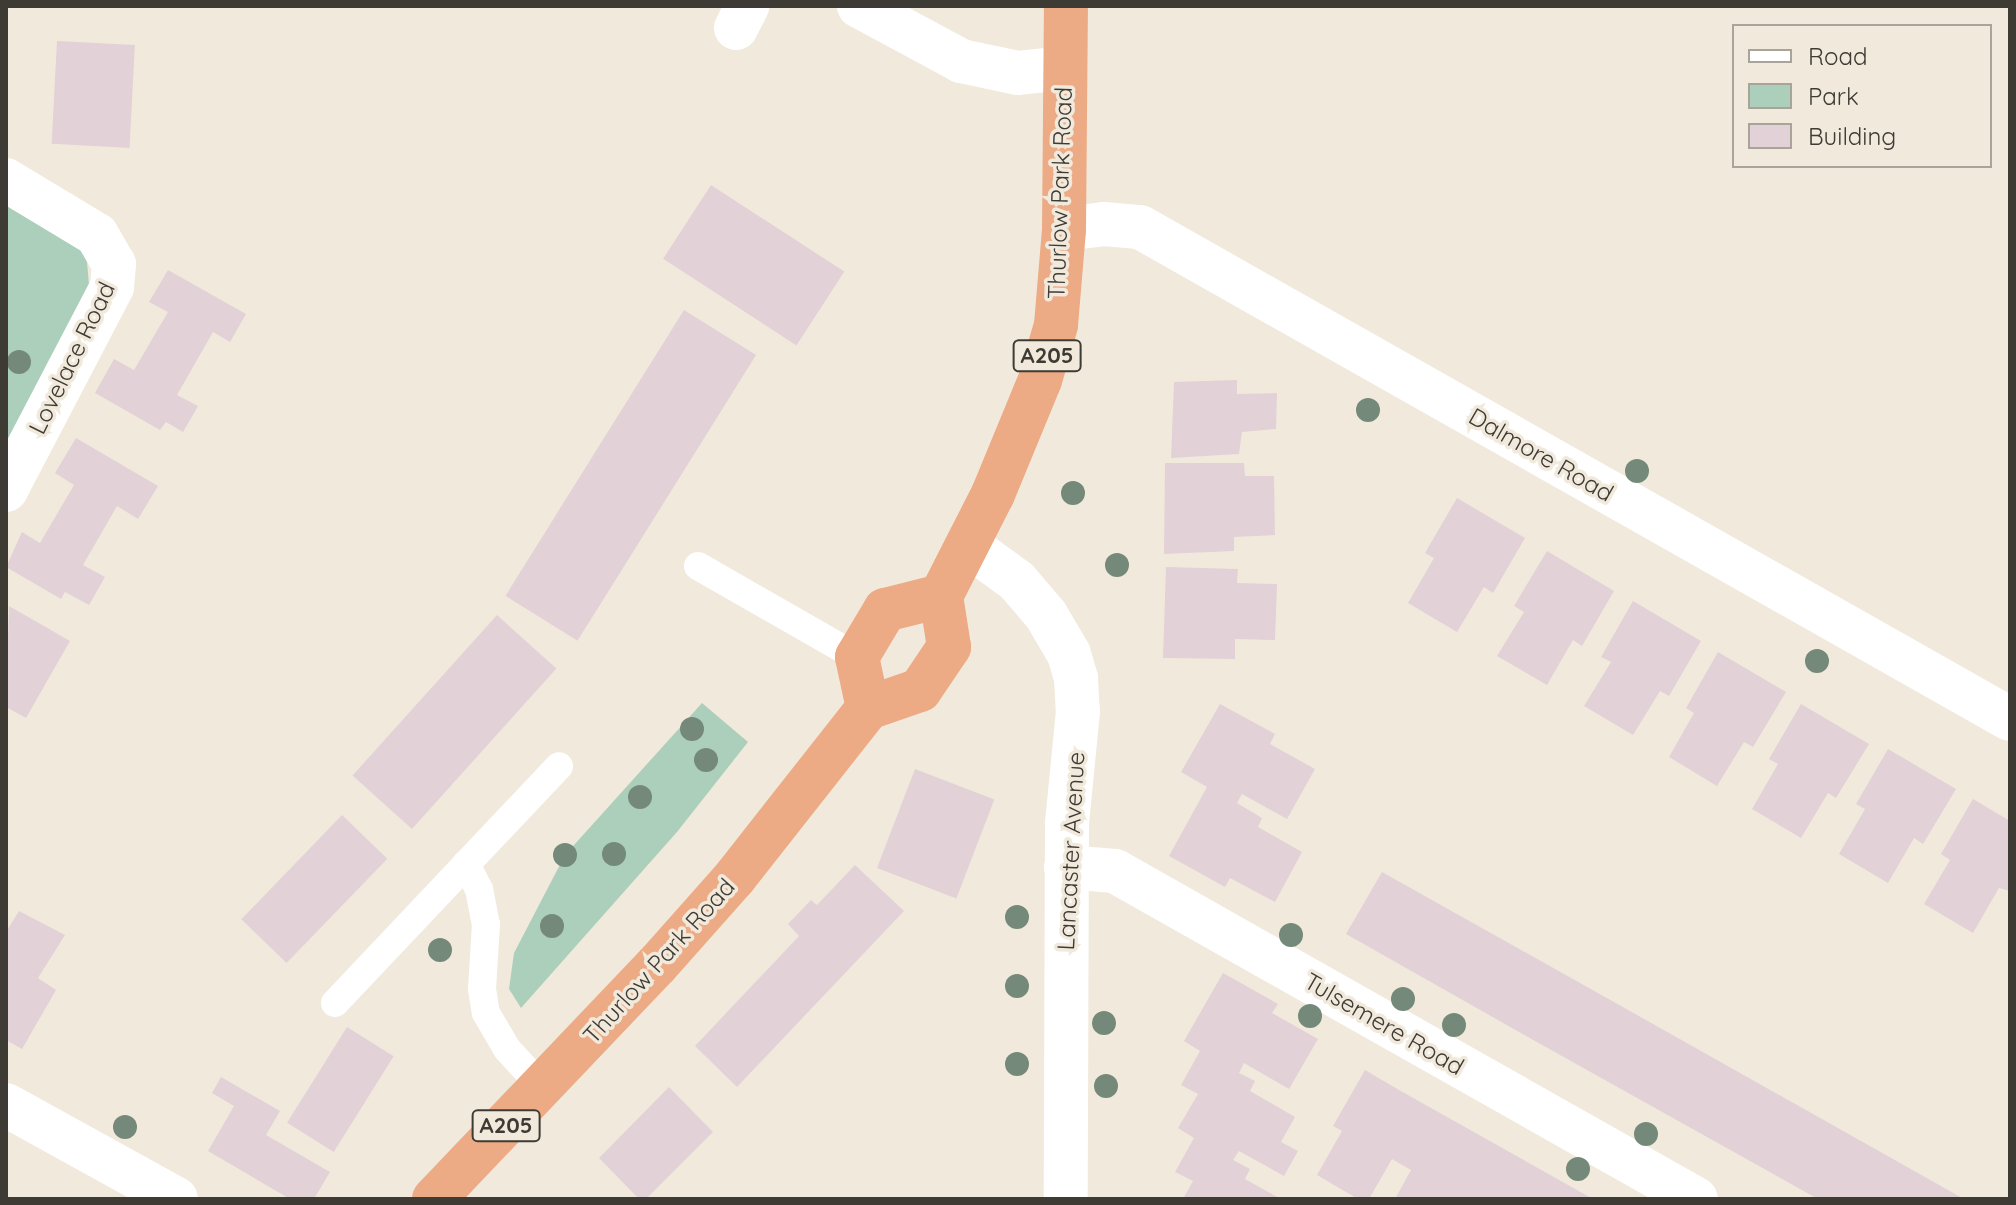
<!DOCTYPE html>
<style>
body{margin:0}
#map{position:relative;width:2016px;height:1205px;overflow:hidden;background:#f1eadc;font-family:Quicksand,sans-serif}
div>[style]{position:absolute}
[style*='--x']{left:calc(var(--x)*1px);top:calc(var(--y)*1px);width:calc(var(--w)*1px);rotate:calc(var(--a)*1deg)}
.green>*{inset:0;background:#accfbc}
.building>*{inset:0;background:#e2d1d6;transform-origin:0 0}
.lane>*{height:28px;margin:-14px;padding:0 14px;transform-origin:14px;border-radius:14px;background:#fff}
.street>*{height:44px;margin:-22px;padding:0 22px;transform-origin:22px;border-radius:22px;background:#fff}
.secondary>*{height:44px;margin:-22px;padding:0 22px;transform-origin:22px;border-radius:22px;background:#fff}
.highway>*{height:44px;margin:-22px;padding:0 22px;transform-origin:22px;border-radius:22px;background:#ecaa85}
.trees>*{width:24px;height:24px;margin:-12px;border-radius:50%;background:#748979}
span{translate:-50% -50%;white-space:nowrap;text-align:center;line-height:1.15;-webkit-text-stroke:7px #f1eadc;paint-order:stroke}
.shield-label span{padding:2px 6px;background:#f1eadc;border:2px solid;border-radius:6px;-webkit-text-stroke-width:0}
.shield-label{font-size:22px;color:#3e3b35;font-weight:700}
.street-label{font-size:24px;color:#3e3b35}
.frame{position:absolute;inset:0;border:8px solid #3e3b35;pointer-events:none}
.legend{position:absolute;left:1732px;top:24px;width:260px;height:144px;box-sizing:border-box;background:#f1eadc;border:2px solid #a9a499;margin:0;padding:10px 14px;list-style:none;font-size:24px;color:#3e3b35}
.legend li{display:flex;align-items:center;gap:16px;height:40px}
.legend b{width:40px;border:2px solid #a9a499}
</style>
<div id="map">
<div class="green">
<i style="clip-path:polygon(6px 194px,86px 250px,89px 285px,6px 445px)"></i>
<i style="clip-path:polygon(702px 703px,748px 742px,677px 832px,521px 1008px,509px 989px,514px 953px,565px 855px)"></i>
</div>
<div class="building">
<i style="left:57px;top:41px;width:78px;height:103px;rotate:3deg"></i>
<i style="left:711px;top:185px;width:159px;height:88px;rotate:33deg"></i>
<i style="clip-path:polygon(168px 270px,246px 314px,230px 342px,213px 332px,177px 395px,198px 406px,183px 432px,166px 422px,160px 430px,95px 393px,114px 359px,134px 370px,168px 312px,149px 302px)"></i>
<i style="left:684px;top:310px;width:85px;height:337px;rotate:32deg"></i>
<i style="clip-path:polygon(1237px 380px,1237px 394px,1277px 393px,1276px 429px,1242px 432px,1239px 454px,1171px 458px,1174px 382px)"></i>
<i style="clip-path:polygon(76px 438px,158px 486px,138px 519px,117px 506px,83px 565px,105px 577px,89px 605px,65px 592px,61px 599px,6px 567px,22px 532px,40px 543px,74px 485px,55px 473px)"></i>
<i style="clip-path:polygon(1165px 463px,1244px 463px,1245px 476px,1274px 476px,1275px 535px,1234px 537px,1234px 551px,1164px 554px)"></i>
<i style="clip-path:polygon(1457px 498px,1525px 538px,1493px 593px,1484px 587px,1457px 632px,1408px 603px,1434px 558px,1425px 553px)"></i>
<i style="clip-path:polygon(1547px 551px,1614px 591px,1582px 646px,1573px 640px,1547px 685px,1497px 656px,1524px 612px,1514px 606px)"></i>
<i style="clip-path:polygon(1166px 567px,1238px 569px,1237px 583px,1277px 584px,1275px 640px,1235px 639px,1235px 659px,1163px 658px)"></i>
<i style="clip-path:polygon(1633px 601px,1701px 641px,1669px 696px,1660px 691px,1633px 735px,1584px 706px,1611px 662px,1601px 657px)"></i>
<i style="clip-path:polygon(9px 606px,70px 641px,26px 718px,6px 707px)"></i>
<i style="left:497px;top:615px;width:80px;height:216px;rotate:42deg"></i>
<i style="clip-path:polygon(1718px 652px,1786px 692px,1753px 747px,1744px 742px,1717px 786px,1669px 757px,1694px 713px,1686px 708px)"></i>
<i style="clip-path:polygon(1220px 704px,1275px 734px,1270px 744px,1315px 769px,1287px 819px,1242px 794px,1237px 803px,1262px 818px,1258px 827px,1302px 852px,1275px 902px,1230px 878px,1225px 887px,1169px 856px,1207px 787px,1181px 772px)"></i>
<i style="clip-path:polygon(1801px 704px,1869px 744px,1836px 798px,1828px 793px,1801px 838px,1752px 809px,1778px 764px,1769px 759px)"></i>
<i style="clip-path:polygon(1888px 749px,1956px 789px,1923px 844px,1914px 838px,1888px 883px,1839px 854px,1865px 809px,1856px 804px)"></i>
<i style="left:915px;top:769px;width:85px;height:106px;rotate:21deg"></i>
<i style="clip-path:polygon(1973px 799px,2010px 821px,2010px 891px,1999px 888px,1973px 933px,1924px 904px,1950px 860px,1941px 854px)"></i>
<i style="left:342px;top:815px;width:63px;height:145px;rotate:44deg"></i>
<i style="clip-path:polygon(855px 865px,904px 911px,737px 1087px,695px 1046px,799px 936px,788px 924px,811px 900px,817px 905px)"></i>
<i style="clip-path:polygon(1382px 872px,1646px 1020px,1964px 1199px,1818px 1199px,1535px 1041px,1346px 934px)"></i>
<i style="clip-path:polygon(19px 911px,65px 935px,38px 978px,56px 990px,22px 1049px,6px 1040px,6px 932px)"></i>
<i style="clip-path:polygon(1223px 973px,1278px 1004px,1272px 1013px,1318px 1039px,1289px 1089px,1244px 1063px,1239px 1073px,1255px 1081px,1250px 1091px,1295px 1117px,1281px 1142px,1298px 1151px,1284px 1176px,1239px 1151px,1233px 1160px,1250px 1169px,1245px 1179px,1281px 1199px,1183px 1199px,1193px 1181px,1175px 1172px,1194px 1138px,1178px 1128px,1198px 1094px,1181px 1085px,1200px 1051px,1184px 1041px)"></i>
<i style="left:347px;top:1027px;width:55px;height:113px;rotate:32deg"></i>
<i style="clip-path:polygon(1365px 1070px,1399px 1090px,1593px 1199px,1395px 1199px,1411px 1170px,1392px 1159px,1369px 1199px,1358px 1199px,1317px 1175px,1342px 1131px,1333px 1126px)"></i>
<i style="clip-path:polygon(221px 1077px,280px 1111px,266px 1135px,330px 1172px,314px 1199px,290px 1199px,208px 1151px,234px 1106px,212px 1093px)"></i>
<i style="clip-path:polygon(669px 1087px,713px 1132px,646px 1199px,639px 1199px,599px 1158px)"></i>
</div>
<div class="lane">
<i style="--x:698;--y:566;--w:183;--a:29.8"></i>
<i style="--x:466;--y:864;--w:28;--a:63"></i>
<i style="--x:479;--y:889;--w:36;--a:79"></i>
<i style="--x:486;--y:924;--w:65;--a:93.5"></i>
<i style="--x:482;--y:989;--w:24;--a:81"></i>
<i style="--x:486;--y:1013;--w:42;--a:59.7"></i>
<i style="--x:507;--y:1049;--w:52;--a:47.4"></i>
<i style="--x:335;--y:1003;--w:326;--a:-46.6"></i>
</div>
<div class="street">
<i style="--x:859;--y:6;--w:116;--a:28.3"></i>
<i style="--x:961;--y:61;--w:58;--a:11.9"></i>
<i style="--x:1018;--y:73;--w:46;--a:-6.2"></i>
<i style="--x:736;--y:28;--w:25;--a:-63"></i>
<i style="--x:6;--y:180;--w:106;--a:31.1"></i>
<i style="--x:97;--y:235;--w:34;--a:60"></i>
<i style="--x:114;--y:264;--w:23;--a:95"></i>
<i style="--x:112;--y:287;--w:229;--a:117.6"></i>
<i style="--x:1064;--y:229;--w:40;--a:-7.1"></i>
<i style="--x:1104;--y:224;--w:36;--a:5"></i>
<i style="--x:1140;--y:227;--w:999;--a:29.49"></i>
<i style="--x:1066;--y:867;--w:49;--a:4.7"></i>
<i style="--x:1115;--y:871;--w:667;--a:29.45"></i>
<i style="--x:6;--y:1105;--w:194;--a:28.9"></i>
</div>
<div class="secondary">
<i style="--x:969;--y:546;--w:59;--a:36.1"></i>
<i style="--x:1017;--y:581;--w:45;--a:49.5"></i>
<i style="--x:1046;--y:615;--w:45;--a:59.5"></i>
<i style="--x:1069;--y:654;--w:25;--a:74"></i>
<i style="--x:1076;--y:678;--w:33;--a:87"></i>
<i style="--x:1078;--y:711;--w:114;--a:95.6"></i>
<i style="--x:1067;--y:824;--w:375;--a:90.2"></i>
</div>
<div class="highway">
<i style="--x:868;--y:708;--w:52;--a:-102.2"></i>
<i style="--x:857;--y:657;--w:55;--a:-59.2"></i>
<i style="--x:885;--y:610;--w:58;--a:-14"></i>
<i style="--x:434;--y:1199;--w:323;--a:-46.4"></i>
<i style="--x:657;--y:965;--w:118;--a:-48.4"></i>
<i style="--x:735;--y:877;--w:215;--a:-51.8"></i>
<i style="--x:868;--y:708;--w:55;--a:-19.1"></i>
<i style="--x:920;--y:690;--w:52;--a:-56"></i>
<i style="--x:949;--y:647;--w:52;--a:-98.9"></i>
<i style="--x:941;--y:596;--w:114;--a:-63"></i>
<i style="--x:993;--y:494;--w:123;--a:-67.6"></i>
<i style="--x:1040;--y:380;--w:57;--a:-73.8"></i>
<i style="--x:1056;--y:325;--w:96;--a:-85.2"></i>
<i style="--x:1064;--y:229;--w:223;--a:-89.5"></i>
</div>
<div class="trees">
<i style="left:19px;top:362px"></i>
<i style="left:1368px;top:410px"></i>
<i style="left:1637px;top:471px"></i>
<i style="left:1073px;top:493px"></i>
<i style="left:1117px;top:565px"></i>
<i style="left:1817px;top:661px"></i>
<i style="left:692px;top:729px"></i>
<i style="left:706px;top:760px"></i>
<i style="left:640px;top:797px"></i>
<i style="left:614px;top:854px"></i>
<i style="left:565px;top:855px"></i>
<i style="left:1017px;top:917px"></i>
<i style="left:552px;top:926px"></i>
<i style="left:1291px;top:935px"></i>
<i style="left:440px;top:950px"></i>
<i style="left:1017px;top:986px"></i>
<i style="left:1403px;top:999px"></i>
<i style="left:1310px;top:1016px"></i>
<i style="left:1104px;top:1023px"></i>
<i style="left:1454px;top:1025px"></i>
<i style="left:1017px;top:1064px"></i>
<i style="left:1106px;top:1086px"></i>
<i style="left:125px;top:1127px"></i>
<i style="left:1646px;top:1134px"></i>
<i style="left:1578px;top:1169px"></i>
</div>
<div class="shield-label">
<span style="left:1047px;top:356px">A205</span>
<span style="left:506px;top:1126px">A205</span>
</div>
<div class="street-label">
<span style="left:1060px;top:193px;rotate:-88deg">Thurlow Park Road</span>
<span style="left:72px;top:358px;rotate:-64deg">Lovelace Road</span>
<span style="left:1541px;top:455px;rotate:30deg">Dalmore Road</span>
<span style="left:1071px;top:851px;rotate:-87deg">Lancaster Avenue</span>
<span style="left:659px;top:961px;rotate:-48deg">Thurlow Park Road</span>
<span style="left:1384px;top:1024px;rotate:30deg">Tulsemere Road</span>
</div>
<div class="frame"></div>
<ul class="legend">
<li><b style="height:10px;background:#fff"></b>Road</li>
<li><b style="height:22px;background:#accfbc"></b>Park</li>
<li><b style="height:22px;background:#e2d1d6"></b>Building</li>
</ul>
</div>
